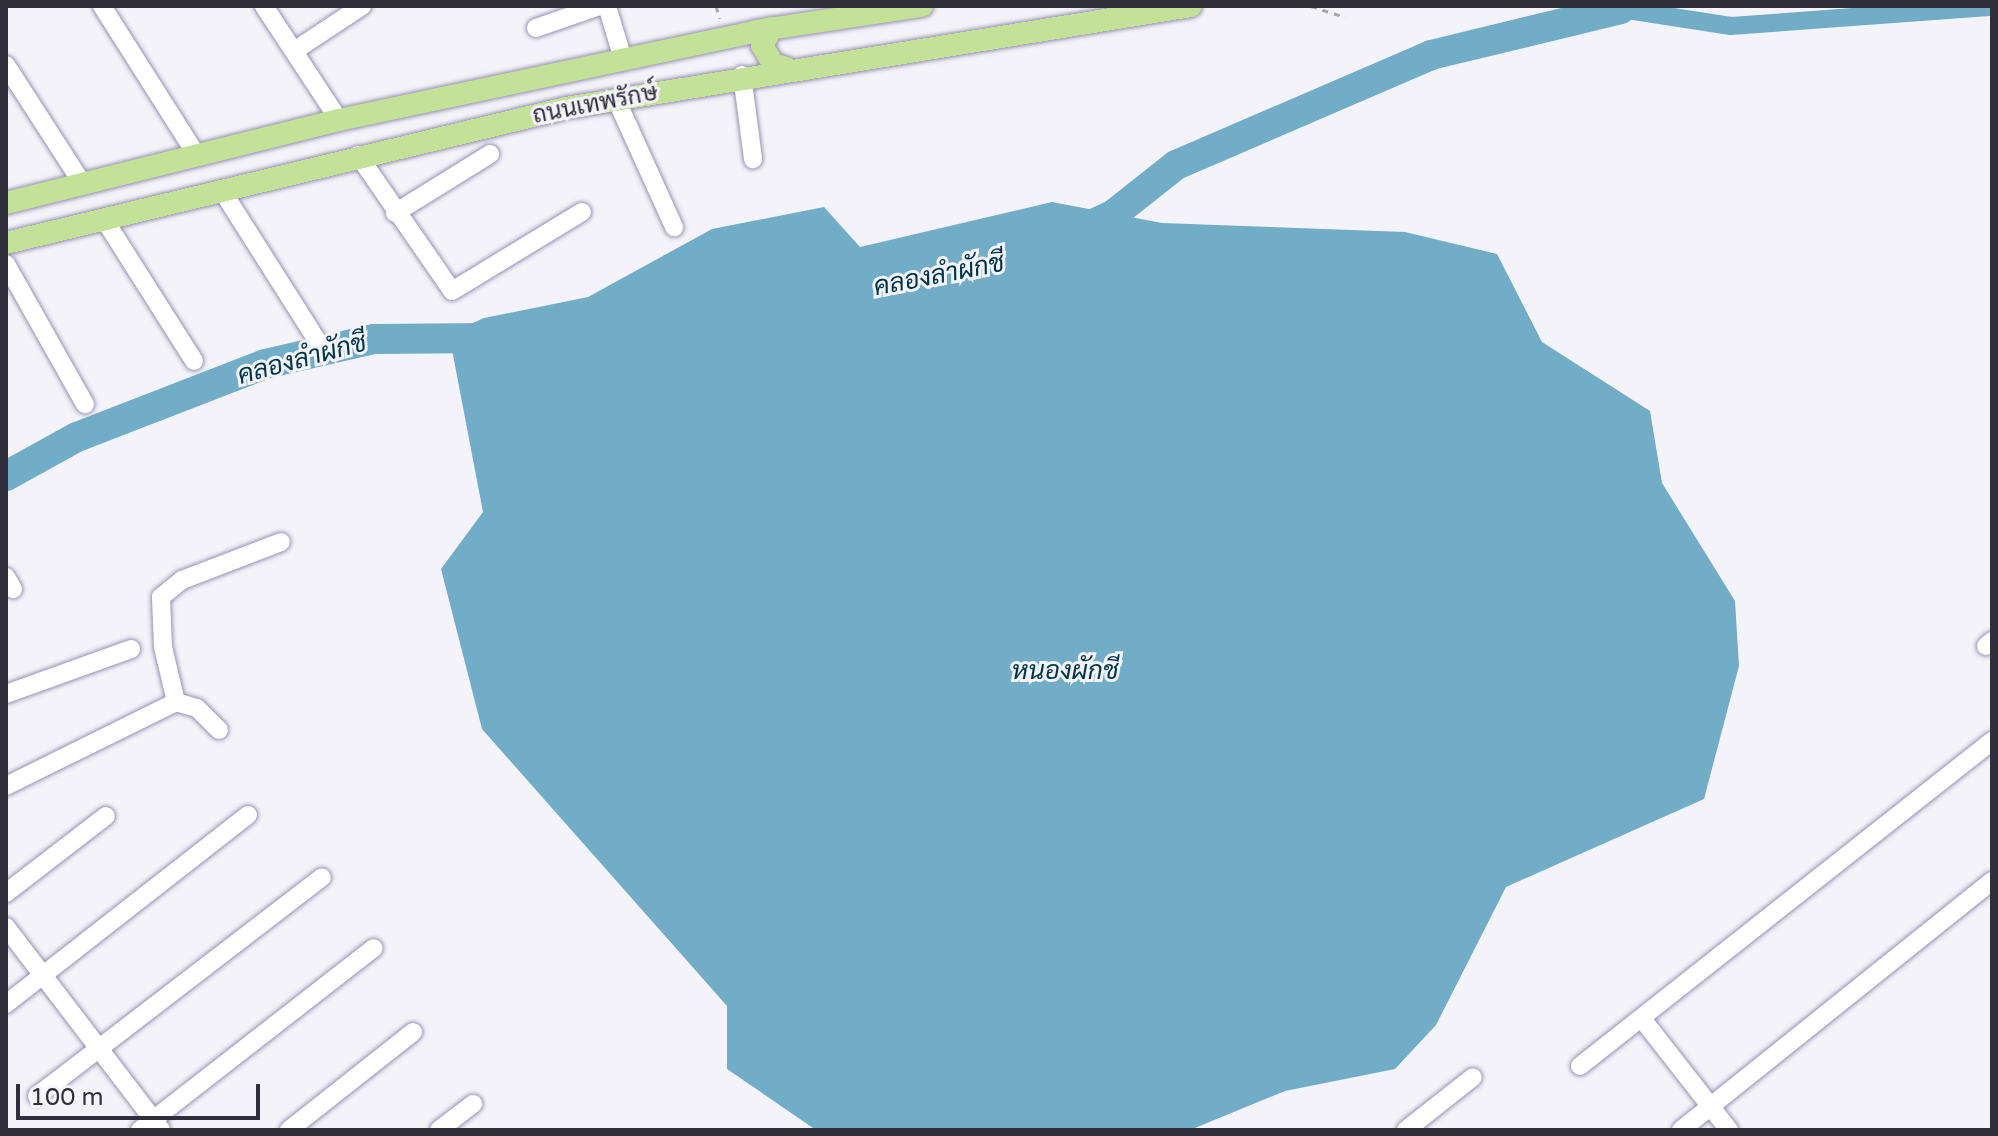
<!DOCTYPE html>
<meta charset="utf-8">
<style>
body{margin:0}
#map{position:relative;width:1998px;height:1136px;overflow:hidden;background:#f4f3fa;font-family:"Varela Round",Sarabun,sans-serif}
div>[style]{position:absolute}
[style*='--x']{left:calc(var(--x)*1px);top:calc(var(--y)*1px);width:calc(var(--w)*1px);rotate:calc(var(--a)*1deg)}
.water>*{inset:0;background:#71adc6}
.canal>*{height:18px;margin:-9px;padding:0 9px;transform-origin:9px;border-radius:9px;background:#71adc6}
.river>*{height:30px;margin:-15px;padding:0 15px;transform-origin:15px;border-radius:15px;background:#71adc6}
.path>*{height:3px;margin-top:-1.5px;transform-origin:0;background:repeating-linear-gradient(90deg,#a7a5ae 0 6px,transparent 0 12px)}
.roads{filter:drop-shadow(0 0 2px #9692af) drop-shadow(0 0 2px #9692af)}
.minor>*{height:18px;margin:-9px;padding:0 9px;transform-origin:9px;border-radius:9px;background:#fff}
.major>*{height:22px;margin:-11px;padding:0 11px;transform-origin:11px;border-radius:11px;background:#c3e197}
span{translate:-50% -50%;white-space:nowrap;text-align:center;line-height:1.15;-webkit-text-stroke:6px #f4f3fa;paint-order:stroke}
.street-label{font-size:24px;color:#302e3a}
.water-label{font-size:26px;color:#003748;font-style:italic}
.frame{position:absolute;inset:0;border:8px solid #302e3a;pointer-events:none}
.scale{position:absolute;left:16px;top:1084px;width:244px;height:36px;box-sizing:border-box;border:4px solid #302e3a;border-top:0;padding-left:10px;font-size:24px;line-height:28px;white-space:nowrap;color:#302e3a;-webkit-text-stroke:6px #f4f3fa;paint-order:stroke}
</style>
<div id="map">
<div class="water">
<i style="clip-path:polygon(1052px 202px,1162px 223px,1405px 232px,1497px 254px,1542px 342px,1650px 411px,1662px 483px,1735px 601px,1739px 666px,1704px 799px,1506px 887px,1436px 1025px,1395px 1069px,1285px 1091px,1190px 1130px,816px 1130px,727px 1069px,727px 1006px,482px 729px,441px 569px,483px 512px,449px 334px,484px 318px,588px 297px,712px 229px,824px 207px,860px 247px)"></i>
</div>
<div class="canal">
<i style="--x:1621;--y:9;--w:111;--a:8.8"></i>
<i style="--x:1731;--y:26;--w:262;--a:-4.2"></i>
</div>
<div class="river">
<i style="--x:1078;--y:231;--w:40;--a:-25"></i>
<i style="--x:1114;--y:214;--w:79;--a:-38.3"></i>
<i style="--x:1176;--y:165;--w:278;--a:-23.3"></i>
<i style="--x:1431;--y:55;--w:195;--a:-13.6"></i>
<i style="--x:6;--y:476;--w:81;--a:-28.8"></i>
<i style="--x:77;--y:437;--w:202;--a:-21.2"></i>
<i style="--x:265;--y:364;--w:112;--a:-12.9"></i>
<i style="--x:374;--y:339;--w:115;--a:-0.5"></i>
</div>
<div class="path">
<i style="--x:716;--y:6;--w:13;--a:72"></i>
<i style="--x:1311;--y:6;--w:36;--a:18"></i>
</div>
<div class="roads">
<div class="minor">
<i style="--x:102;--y:6;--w:175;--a:57.6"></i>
<i style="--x:264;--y:6;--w:136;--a:56.7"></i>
<i style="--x:607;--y:6;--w:55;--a:73.2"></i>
<i style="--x:536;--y:28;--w:67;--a:-19.2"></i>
<i style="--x:294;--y:51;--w:82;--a:-33.5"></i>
<i style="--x:6;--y:65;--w:140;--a:57.2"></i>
<i style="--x:742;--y:75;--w:85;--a:82.5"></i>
<i style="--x:616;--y:99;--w:141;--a:65.6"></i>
<i style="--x:358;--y:155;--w:165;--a:55.3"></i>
<i style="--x:452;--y:291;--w:152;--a:-31.3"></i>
<i style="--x:221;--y:189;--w:185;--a:57.6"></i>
<i style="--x:395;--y:213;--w:112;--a:-31.8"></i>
<i style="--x:104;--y:219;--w:168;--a:57.6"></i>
<i style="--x:6;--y:264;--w:161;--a:60.6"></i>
<i style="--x:6;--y:577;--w:14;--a:60"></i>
<i style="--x:1986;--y:646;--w:8;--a:-40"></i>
<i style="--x:6;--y:694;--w:133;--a:-19.8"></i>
<i style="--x:176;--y:702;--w:57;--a:-103.3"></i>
<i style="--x:163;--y:647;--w:50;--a:-92.3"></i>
<i style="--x:161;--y:597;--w:27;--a:-39"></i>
<i style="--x:182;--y:580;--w:106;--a:-21"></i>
<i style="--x:6;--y:786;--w:190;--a:-26.3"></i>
<i style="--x:176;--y:702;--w:22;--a:16"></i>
<i style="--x:197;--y:708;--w:31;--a:45"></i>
<i style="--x:6;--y:893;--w:126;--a:-37.6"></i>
<i style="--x:6;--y:927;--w:255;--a:52.6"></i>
<i style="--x:6;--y:1004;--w:307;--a:-38"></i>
<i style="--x:1643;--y:1020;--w:140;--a:52"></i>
<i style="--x:1580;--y:1066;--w:525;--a:-38.27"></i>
<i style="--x:37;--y:1096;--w:359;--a:-37.5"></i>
<i style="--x:140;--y:1130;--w:296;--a:-37.9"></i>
<i style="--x:289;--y:1130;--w:158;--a:-38.3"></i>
<i style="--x:439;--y:1130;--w:43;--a:-37.4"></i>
<i style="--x:1406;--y:1130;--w:85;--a:-38.3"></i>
<i style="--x:1681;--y:1130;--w:398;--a:-38.7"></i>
</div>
<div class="major">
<i style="--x:772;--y:28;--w:20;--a:120"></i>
<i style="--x:762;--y:45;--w:22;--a:60"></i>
<i style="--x:773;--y:64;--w:14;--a:17"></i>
<i style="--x:6;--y:203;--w:343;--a:-14"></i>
<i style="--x:339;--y:120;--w:426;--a:-12"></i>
<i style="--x:756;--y:31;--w:168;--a:-8.6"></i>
<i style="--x:6;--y:243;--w:576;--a:-13.55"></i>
<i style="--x:566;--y:108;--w:633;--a:-9.27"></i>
</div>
</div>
<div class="street-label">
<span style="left:595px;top:104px;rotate:-11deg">ถนนเทพรักษ์</span>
</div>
<div class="water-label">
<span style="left:939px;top:275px;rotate:-11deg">คลองลำผักชี</span>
<span style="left:302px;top:359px;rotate:-15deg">คลองลำผักชี</span>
<span style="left:1065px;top:671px">หนองผักชี</span>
</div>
<div class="frame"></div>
<div class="scale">100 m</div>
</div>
